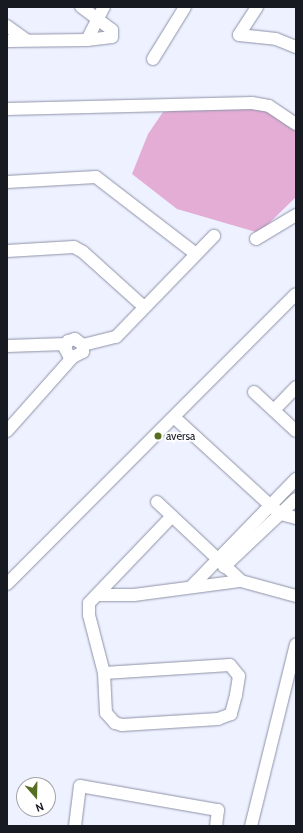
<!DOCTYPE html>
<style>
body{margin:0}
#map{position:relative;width:303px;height:833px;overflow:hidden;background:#eef1ff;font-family:Cabin,sans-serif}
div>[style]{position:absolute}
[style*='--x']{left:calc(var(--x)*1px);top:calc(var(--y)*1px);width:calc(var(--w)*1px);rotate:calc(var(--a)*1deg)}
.green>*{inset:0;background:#e3add6}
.roads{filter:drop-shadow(0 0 1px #8d92a7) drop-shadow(0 0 1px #8d92a7)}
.minor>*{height:12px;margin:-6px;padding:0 6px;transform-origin:6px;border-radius:6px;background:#fff}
.dots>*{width:11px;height:11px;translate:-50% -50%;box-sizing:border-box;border:2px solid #fff;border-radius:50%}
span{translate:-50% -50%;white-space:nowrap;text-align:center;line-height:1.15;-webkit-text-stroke:3.5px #fff;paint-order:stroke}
.poi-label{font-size:11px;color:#181a22}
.left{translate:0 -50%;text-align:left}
.frame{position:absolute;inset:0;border:8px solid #181a22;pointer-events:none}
.north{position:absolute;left:16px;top:777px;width:40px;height:40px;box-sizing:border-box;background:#fff;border:1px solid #a3a3a7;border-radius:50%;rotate:160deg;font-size:11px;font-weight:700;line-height:16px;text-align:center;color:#181a22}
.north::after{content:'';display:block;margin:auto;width:14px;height:18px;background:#566e20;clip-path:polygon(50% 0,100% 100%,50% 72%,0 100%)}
</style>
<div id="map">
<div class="green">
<i style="clip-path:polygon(251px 102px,296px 129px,296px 197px,259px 233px,177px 209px,132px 174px,148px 134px,163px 112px)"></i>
</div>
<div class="roads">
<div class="minor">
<i style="--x:257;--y:7;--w:33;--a:123"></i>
<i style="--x:239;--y:35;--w:37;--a:6"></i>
<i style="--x:276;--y:39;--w:22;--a:22"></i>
<i style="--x:7;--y:26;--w:24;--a:36"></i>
<i style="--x:87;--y:40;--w:37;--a:-63"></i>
<i style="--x:7;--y:41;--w:80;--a:-0.7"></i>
<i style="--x:87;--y:40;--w:25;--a:-7"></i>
<i style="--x:112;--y:37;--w:7;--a:-90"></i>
<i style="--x:112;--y:30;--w:39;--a:-143"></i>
<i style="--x:153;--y:59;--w:61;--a:-58.4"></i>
<i style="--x:7;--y:109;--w:245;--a:-1.4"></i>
<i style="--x:252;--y:103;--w:17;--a:10"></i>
<i style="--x:269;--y:106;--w:32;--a:34"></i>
<i style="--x:7;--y:182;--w:89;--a:-3.2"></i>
<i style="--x:96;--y:177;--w:126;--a:37.6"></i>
<i style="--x:256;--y:239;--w:47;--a:-31"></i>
<i style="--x:7;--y:251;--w:67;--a:-3.4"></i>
<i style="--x:74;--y:247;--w:10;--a:29"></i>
<i style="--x:83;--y:252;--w:82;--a:42"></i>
<i style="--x:83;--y:345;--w:34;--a:-14"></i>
<i style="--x:116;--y:337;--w:141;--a:-45.9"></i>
<i style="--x:7;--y:346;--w:59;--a:-1.9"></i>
<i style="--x:254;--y:392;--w:57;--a:42.9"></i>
<i style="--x:274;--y:410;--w:32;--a:-46"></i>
<i style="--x:175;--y:418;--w:130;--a:42.5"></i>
<i style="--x:271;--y:506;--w:13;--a:39"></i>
<i style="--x:281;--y:514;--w:16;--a:15"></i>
<i style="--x:7;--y:431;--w:99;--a:-48.3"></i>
<i style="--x:73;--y:357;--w:11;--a:-27"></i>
<i style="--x:83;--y:352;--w:7;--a:-90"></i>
<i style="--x:83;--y:345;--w:10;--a:-143"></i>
<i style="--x:75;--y:339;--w:7;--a:164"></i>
<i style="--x:68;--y:341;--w:8;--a:113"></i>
<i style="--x:65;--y:348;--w:9;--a:63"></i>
<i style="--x:69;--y:356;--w:4;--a:14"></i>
<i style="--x:157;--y:502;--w:115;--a:43.2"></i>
<i style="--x:241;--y:581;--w:57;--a:15.3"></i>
<i style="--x:224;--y:567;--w:99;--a:-43.4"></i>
<i style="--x:7;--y:584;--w:409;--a:-45.1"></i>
<i style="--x:191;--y:587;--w:151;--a:-45.8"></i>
<i style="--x:97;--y:595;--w:37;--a:0"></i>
<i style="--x:134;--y:595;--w:108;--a:-7.5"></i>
<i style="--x:230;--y:665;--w:14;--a:51"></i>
<i style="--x:239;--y:676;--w:19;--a:99"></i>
<i style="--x:236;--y:695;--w:20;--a:105"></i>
<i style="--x:231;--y:714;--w:14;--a:159"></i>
<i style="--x:218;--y:719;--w:96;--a:176.4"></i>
<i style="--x:122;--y:725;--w:7;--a:-164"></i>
<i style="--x:115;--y:723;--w:13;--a:-132"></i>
<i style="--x:106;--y:713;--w:40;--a:-92.9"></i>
<i style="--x:104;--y:673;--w:126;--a:-3.6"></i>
<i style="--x:104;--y:673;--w:60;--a:-104.5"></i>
<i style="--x:89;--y:615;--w:12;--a:-90"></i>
<i style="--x:89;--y:603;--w:120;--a:-46.3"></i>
<i style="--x:75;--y:826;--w:40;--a:-82.9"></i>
<i style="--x:80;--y:786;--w:140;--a:9.9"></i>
<i style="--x:218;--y:810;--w:16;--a:97"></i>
<i style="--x:251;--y:826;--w:187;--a:-76.1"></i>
</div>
</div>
<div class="dots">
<i style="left:158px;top:436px;background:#566e20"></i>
</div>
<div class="poi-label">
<span class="left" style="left:166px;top:436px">aversa</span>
</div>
<div class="frame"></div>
<div class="north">N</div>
</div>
